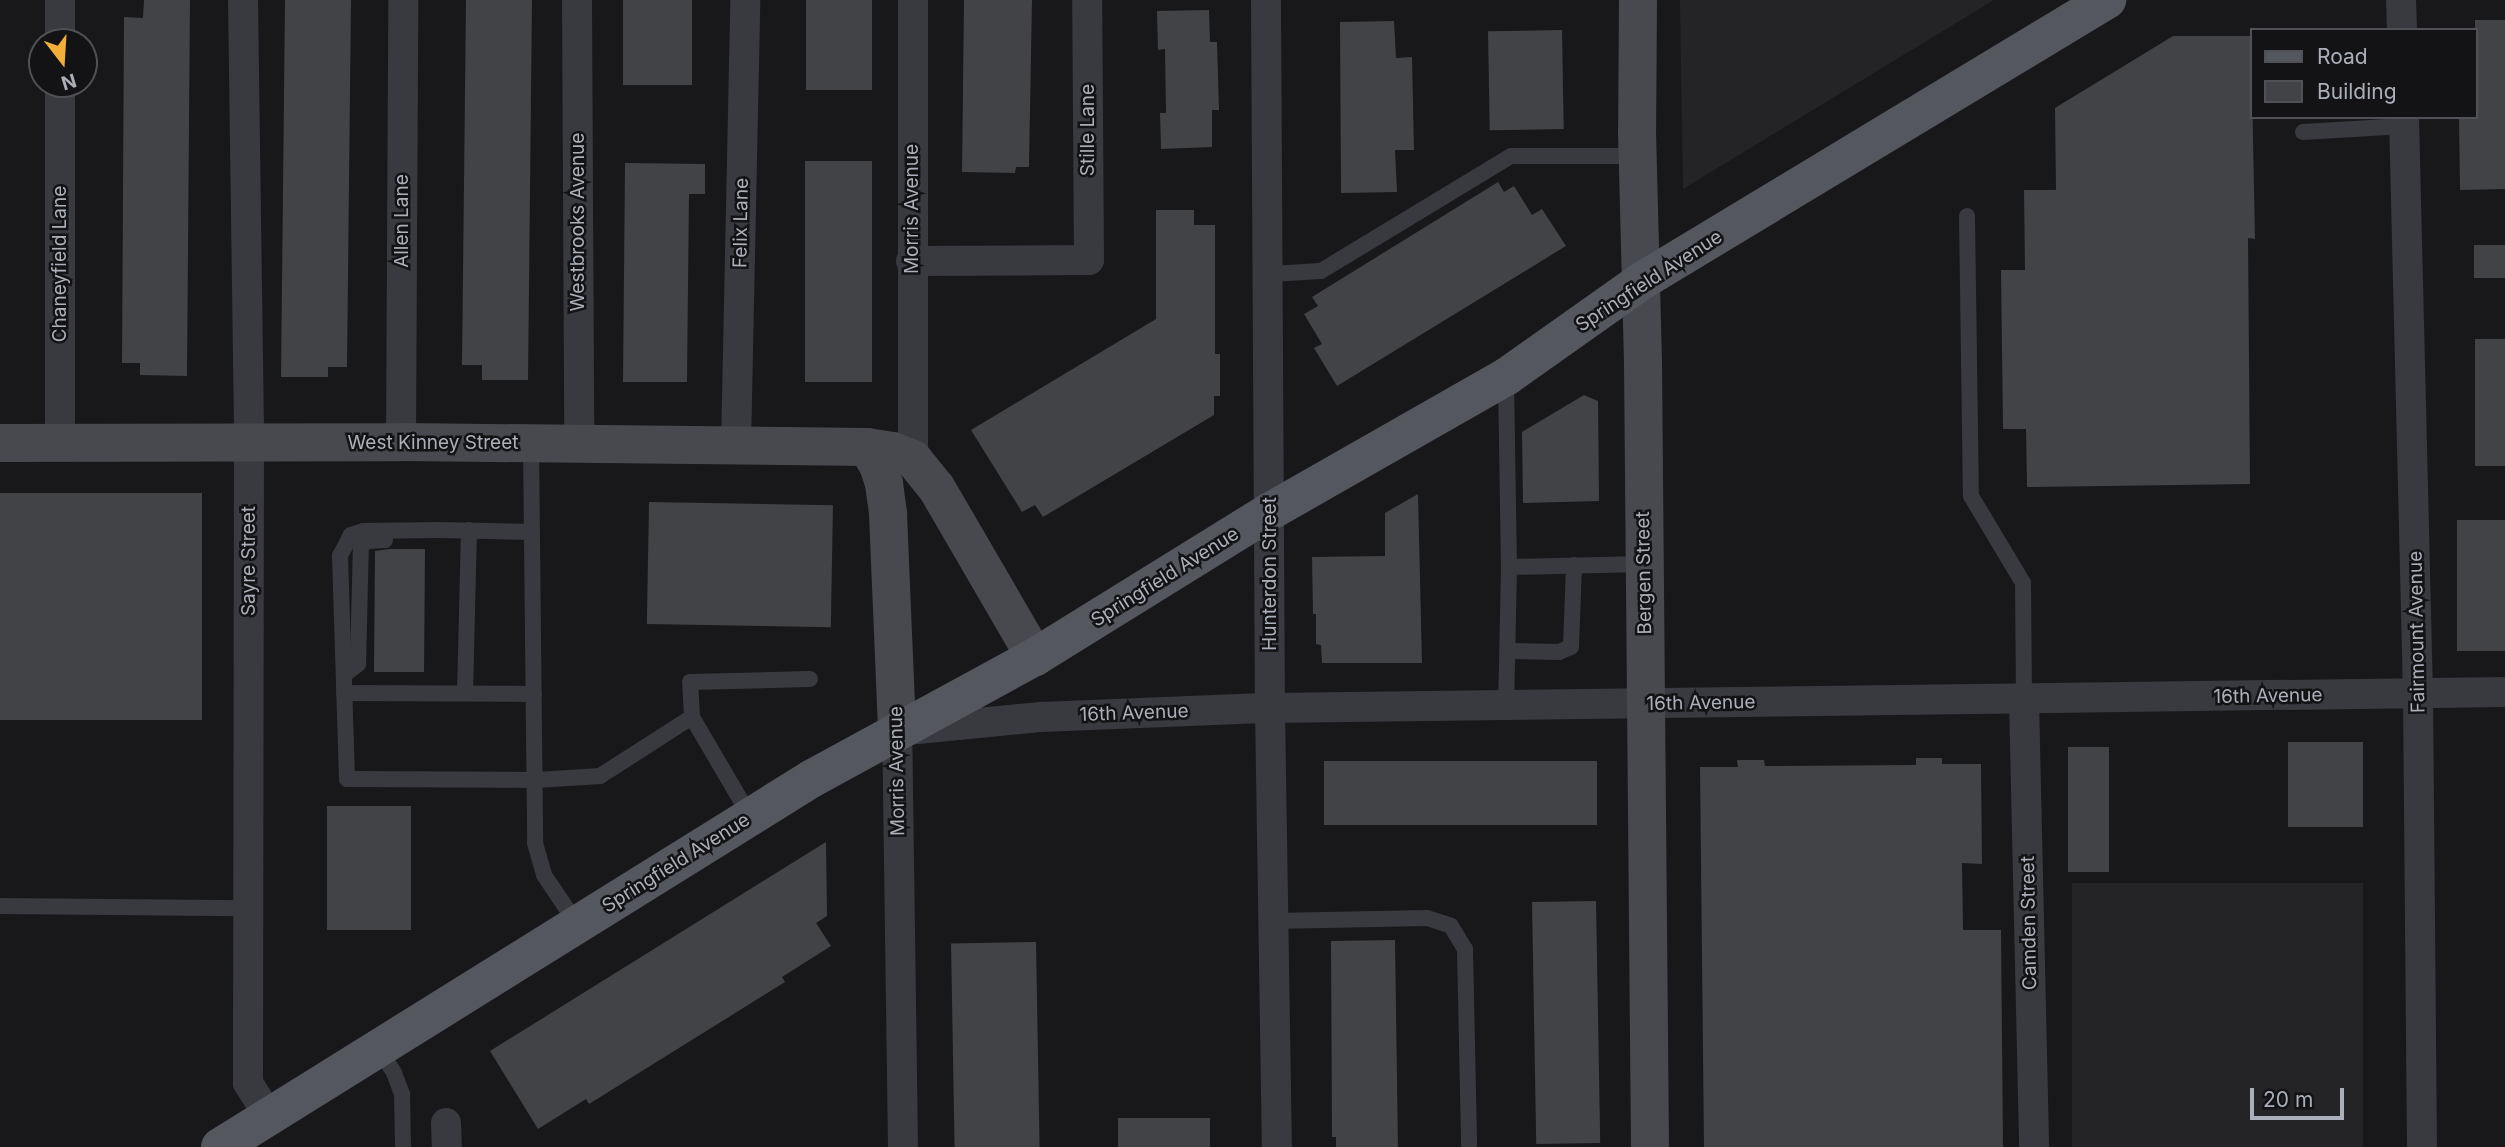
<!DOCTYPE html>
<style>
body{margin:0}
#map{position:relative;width:2505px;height:1147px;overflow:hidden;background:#18181a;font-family:Inter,sans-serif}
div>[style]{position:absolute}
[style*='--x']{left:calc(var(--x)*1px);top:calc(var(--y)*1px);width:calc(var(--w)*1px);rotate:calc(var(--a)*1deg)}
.built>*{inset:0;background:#242427;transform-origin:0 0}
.building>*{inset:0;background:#424347;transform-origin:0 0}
.lane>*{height:16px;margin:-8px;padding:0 8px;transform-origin:8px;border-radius:8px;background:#393a3f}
.street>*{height:30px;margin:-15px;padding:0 15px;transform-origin:15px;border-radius:15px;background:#393a3f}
.secondary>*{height:38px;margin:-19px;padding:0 19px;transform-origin:19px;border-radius:19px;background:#47494f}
.primary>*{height:38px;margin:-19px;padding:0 19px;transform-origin:19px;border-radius:19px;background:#55575e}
span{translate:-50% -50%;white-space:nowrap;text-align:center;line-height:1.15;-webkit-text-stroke:5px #131315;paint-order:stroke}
.street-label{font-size:19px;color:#aaafb9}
.legend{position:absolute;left:2250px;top:28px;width:228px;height:91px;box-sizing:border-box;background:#131315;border:2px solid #4f5157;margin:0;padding:9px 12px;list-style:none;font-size:21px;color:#aaafb9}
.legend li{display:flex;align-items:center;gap:14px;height:35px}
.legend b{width:35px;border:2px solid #4f5157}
.north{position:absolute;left:28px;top:28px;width:70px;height:70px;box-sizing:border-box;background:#131315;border:2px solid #4f5157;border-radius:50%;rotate:163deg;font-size:19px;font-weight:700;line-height:28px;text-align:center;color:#aaafb9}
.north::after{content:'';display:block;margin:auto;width:24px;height:32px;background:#f1ae39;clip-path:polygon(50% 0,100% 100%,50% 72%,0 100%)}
.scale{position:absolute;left:2250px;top:1088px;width:94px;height:32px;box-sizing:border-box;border:4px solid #aaafb9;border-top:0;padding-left:9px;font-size:21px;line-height:24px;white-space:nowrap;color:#aaafb9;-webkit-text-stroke:5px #131315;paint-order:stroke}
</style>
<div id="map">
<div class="built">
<i style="clip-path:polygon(1680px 0,1994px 0,1683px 189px)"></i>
<i style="left:2072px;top:883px;width:291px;height:264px"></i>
</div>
<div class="building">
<i style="clip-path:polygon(144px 0,190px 0,187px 376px,140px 375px,140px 363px,122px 363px,124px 17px,143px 18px)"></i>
<i style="clip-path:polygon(285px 0,351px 0,347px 367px,328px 367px,328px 377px,281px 377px)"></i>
<i style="clip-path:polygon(466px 0,532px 0,528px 380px,482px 380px,482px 365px,462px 365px)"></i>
<i style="left:623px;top:0;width:69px;height:85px"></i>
<i style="left:806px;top:0;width:66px;height:90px"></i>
<i style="clip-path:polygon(964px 0,1032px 0,1029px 167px,1016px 167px,1015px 173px,962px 172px)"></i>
<i style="clip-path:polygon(1209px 10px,1210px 42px,1217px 42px,1219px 110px,1212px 110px,1212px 147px,1161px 149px,1160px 113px,1166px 113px,1165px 49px,1158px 50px,1157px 11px)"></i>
<i style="clip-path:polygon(2475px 20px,2505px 20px,2505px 189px,2460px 190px,2459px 118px,2475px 118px)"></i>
<i style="clip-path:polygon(1394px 21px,1396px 58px,1412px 57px,1414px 150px,1395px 150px,1397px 192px,1341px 193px,1340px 22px)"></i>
<i style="left:1562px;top:30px;width:99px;height:74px;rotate:89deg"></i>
<i style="clip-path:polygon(2173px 36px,2251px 36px,2255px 239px,2248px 238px,2250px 484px,2027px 487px,2026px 429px,2003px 429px,2001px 270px,2025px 270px,2024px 190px,2056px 190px,2055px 108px)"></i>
<i style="left:805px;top:161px;width:67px;height:221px"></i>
<i style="clip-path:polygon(625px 163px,705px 164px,705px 194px,689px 194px,687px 382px,623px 382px)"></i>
<i style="clip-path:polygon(1498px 182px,1504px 192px,1514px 186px,1532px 215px,1542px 209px,1566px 246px,1337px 386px,1314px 348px,1322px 344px,1304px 314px,1318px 306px,1312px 297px)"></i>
<i style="clip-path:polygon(1156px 210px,1194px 210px,1194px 225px,1215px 225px,1215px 354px,1220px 354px,1220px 396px,1214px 396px,1214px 415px,1043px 517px,1035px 505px,1022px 512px,971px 430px,1156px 319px)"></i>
<i style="left:2505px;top:245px;width:33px;height:31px;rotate:90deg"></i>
<i style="left:2505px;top:339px;width:127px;height:30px;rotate:90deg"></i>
<i style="clip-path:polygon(1584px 395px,1598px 401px,1599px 501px,1523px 503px,1522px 432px)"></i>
<i style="left:0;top:493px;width:202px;height:227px"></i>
<i style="clip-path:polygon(1418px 494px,1422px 663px,1322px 663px,1321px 645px,1316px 644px,1316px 614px,1313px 614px,1312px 557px,1385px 556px,1385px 513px)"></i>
<i style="left:649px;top:502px;width:184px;height:122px;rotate:1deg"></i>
<i style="left:2505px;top:520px;width:131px;height:48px;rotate:90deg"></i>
<i style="clip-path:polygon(390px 549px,425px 549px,424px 672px,374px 672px,375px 551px)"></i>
<i style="left:2288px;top:742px;width:75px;height:85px"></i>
<i style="left:2109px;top:747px;width:125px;height:41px;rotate:90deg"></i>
<i style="clip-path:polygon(1916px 758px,1942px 758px,1942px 764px,1981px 764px,1982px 864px,1962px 863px,1963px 930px,2001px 930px,2003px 1147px,1704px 1147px,1700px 767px,1738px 767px,1737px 760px,1764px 760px,1765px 766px,1916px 765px)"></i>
<i style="left:1597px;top:761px;width:64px;height:273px;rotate:90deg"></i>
<i style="left:327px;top:806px;width:84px;height:124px"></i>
<i style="clip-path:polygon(826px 842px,827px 916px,816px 923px,831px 946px,782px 977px,785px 982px,589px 1104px,586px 1099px,538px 1129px,490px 1051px)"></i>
<i style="left:1596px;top:901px;width:242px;height:64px;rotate:89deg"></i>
<i style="clip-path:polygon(1395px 940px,1398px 1147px,1336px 1147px,1336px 1137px,1332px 1137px,1331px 941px)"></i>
<i style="left:1036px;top:942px;width:205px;height:85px;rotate:89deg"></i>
<i style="left:1210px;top:1118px;width:29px;height:92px;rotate:90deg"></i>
</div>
<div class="lane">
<i style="--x:2303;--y:132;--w:101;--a:-3.4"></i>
<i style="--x:1967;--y:216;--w:280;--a:89.2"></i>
<i style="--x:1971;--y:496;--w:101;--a:59.1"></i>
<i style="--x:2023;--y:583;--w:117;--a:89.5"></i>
<i style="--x:1268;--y:274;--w:53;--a:-3.2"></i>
<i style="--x:1321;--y:271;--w:222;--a:-31.2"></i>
<i style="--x:1511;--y:156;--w:126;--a:0"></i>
<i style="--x:1506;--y:379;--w:188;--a:89.1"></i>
<i style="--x:1509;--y:567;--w:139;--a:91.2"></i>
<i style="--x:531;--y:444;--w:399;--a:89.4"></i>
<i style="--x:535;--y:843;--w:33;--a:74"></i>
<i style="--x:544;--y:875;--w:59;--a:56"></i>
<i style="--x:532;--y:532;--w:94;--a:-178.8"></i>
<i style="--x:438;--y:530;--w:75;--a:179.2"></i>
<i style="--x:363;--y:531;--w:13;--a:162"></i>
<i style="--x:351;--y:535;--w:24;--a:118"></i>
<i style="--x:340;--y:556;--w:223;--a:88.2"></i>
<i style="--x:347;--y:779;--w:189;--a:0.3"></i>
<i style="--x:536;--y:780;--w:64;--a:-3.6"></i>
<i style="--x:600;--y:776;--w:109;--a:-32.7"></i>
<i style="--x:1509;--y:567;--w:135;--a:-1.3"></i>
<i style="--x:1509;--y:651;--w:50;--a:1.1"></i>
<i style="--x:1559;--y:652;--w:13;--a:-23"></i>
<i style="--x:1571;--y:647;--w:82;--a:-87.9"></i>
<i style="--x:344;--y:675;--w:18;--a:-38"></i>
<i style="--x:358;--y:664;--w:119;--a:-88.6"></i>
<i style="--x:361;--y:545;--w:8;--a:-30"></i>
<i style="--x:368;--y:541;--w:17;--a:-3"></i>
<i style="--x:344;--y:693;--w:190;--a:0.3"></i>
<i style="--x:465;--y:693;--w:163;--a:-88.6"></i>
<i style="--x:750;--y:816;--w:115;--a:-120.4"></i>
<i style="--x:692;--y:717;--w:35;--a:-93"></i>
<i style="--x:690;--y:682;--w:120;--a:-1.4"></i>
<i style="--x:0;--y:906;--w:248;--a:0.5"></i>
<i style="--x:1274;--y:921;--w:153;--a:-1.1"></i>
<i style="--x:1427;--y:918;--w:25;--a:18"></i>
<i style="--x:1451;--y:926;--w:27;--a:59"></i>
<i style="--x:1465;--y:949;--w:198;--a:88.8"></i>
<i style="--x:378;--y:1048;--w:30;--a:57"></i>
<i style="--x:394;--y:1073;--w:22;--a:69"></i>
<i style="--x:402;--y:1094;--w:53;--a:88.9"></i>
</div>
<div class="street">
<i style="--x:243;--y:0;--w:443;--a:89.2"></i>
<i style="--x:249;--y:443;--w:640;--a:90.09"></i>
<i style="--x:248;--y:1083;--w:40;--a:58"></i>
<i style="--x:577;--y:0;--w:444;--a:89.7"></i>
<i style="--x:1266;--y:0;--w:708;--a:89.68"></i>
<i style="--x:1270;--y:708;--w:439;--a:89.1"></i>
<i style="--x:2401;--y:0;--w:30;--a:88"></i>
<i style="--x:60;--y:42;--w:42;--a:-90"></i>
<i style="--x:2404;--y:117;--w:576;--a:88.61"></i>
<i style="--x:2418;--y:693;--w:454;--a:89.5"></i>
<i style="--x:911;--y:261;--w:178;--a:-0.3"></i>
<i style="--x:1089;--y:260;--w:260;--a:-90.4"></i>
<i style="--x:401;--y:442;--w:442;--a:-89.7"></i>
<i style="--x:60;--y:444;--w:360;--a:-90"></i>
<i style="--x:736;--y:446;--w:446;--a:-88.8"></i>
<i style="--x:913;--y:459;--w:459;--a:-90"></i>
<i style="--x:2024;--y:700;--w:447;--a:88.7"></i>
<i style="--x:446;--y:1123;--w:24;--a:88"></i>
<i style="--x:903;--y:1147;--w:416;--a:-90.8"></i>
<i style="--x:897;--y:731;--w:145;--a:-5.6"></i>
<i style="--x:1041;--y:717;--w:229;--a:-2.3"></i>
<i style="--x:1270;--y:708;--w:1235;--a:-0.74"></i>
</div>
<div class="secondary">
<i style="--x:1638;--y:0;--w:132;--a:90.4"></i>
<i style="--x:1637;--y:132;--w:231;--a:88.5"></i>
<i style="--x:1643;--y:363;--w:784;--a:89.49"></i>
<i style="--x:0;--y:443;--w:401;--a:-0.1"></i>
<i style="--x:401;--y:442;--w:466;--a:0.6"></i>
<i style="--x:867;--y:447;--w:26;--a:9"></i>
<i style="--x:893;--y:451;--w:22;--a:22"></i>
<i style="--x:913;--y:459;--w:36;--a:51"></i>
<i style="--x:936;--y:487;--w:197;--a:59.8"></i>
<i style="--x:867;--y:447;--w:21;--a:59"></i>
<i style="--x:878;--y:465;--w:20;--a:72"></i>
<i style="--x:884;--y:484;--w:30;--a:82"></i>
<i style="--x:888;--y:514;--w:217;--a:87.6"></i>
</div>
<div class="primary">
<i style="--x:220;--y:1147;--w:696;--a:-31.91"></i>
<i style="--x:811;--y:779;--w:255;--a:-28.6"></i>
<i style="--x:1035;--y:657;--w:275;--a:-31.8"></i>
<i style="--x:1269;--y:512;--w:273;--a:-29.7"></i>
<i style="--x:1506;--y:377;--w:164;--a:-35.3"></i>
<i style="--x:1640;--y:282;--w:546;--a:-31.13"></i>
</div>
<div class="street-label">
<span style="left:1088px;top:130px;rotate:-90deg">Stille Lane</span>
<span style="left:912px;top:209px;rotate:-90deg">Morris Avenue</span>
<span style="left:402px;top:221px;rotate:-90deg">Allen Lane</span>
<span style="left:578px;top:222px;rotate:-90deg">Westbrooks Avenue</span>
<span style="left:741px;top:223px;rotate:-89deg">Felix Lane</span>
<span style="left:60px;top:264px;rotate:-90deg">Chaneyfield Lane</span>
<span style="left:1649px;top:281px;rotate:-33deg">Springfield Avenue</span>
<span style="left:433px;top:443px">West Kinney Street</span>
<span style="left:249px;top:561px;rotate:-90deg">Sayre Street</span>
<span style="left:1644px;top:573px;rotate:-91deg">Bergen Street</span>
<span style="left:1270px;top:574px;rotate:-90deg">Hunterdon Street</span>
<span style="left:1165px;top:577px;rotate:-32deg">Springfield Avenue</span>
<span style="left:2417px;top:632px;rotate:-91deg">Fairmount Avenue</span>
<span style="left:2268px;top:696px;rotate:-1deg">16th Avenue</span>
<span style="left:1701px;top:703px;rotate:-1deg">16th Avenue</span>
<span style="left:1134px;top:713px;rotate:-2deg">16th Avenue</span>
<span style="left:897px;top:771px;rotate:-91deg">Morris Avenue</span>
<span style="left:676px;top:863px;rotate:-32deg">Springfield Avenue</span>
<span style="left:2029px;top:923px;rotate:-91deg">Camden Street</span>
</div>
<ul class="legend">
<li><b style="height:9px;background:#55575e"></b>Road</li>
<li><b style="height:19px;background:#424347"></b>Building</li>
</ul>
<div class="north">N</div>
<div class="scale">20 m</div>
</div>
